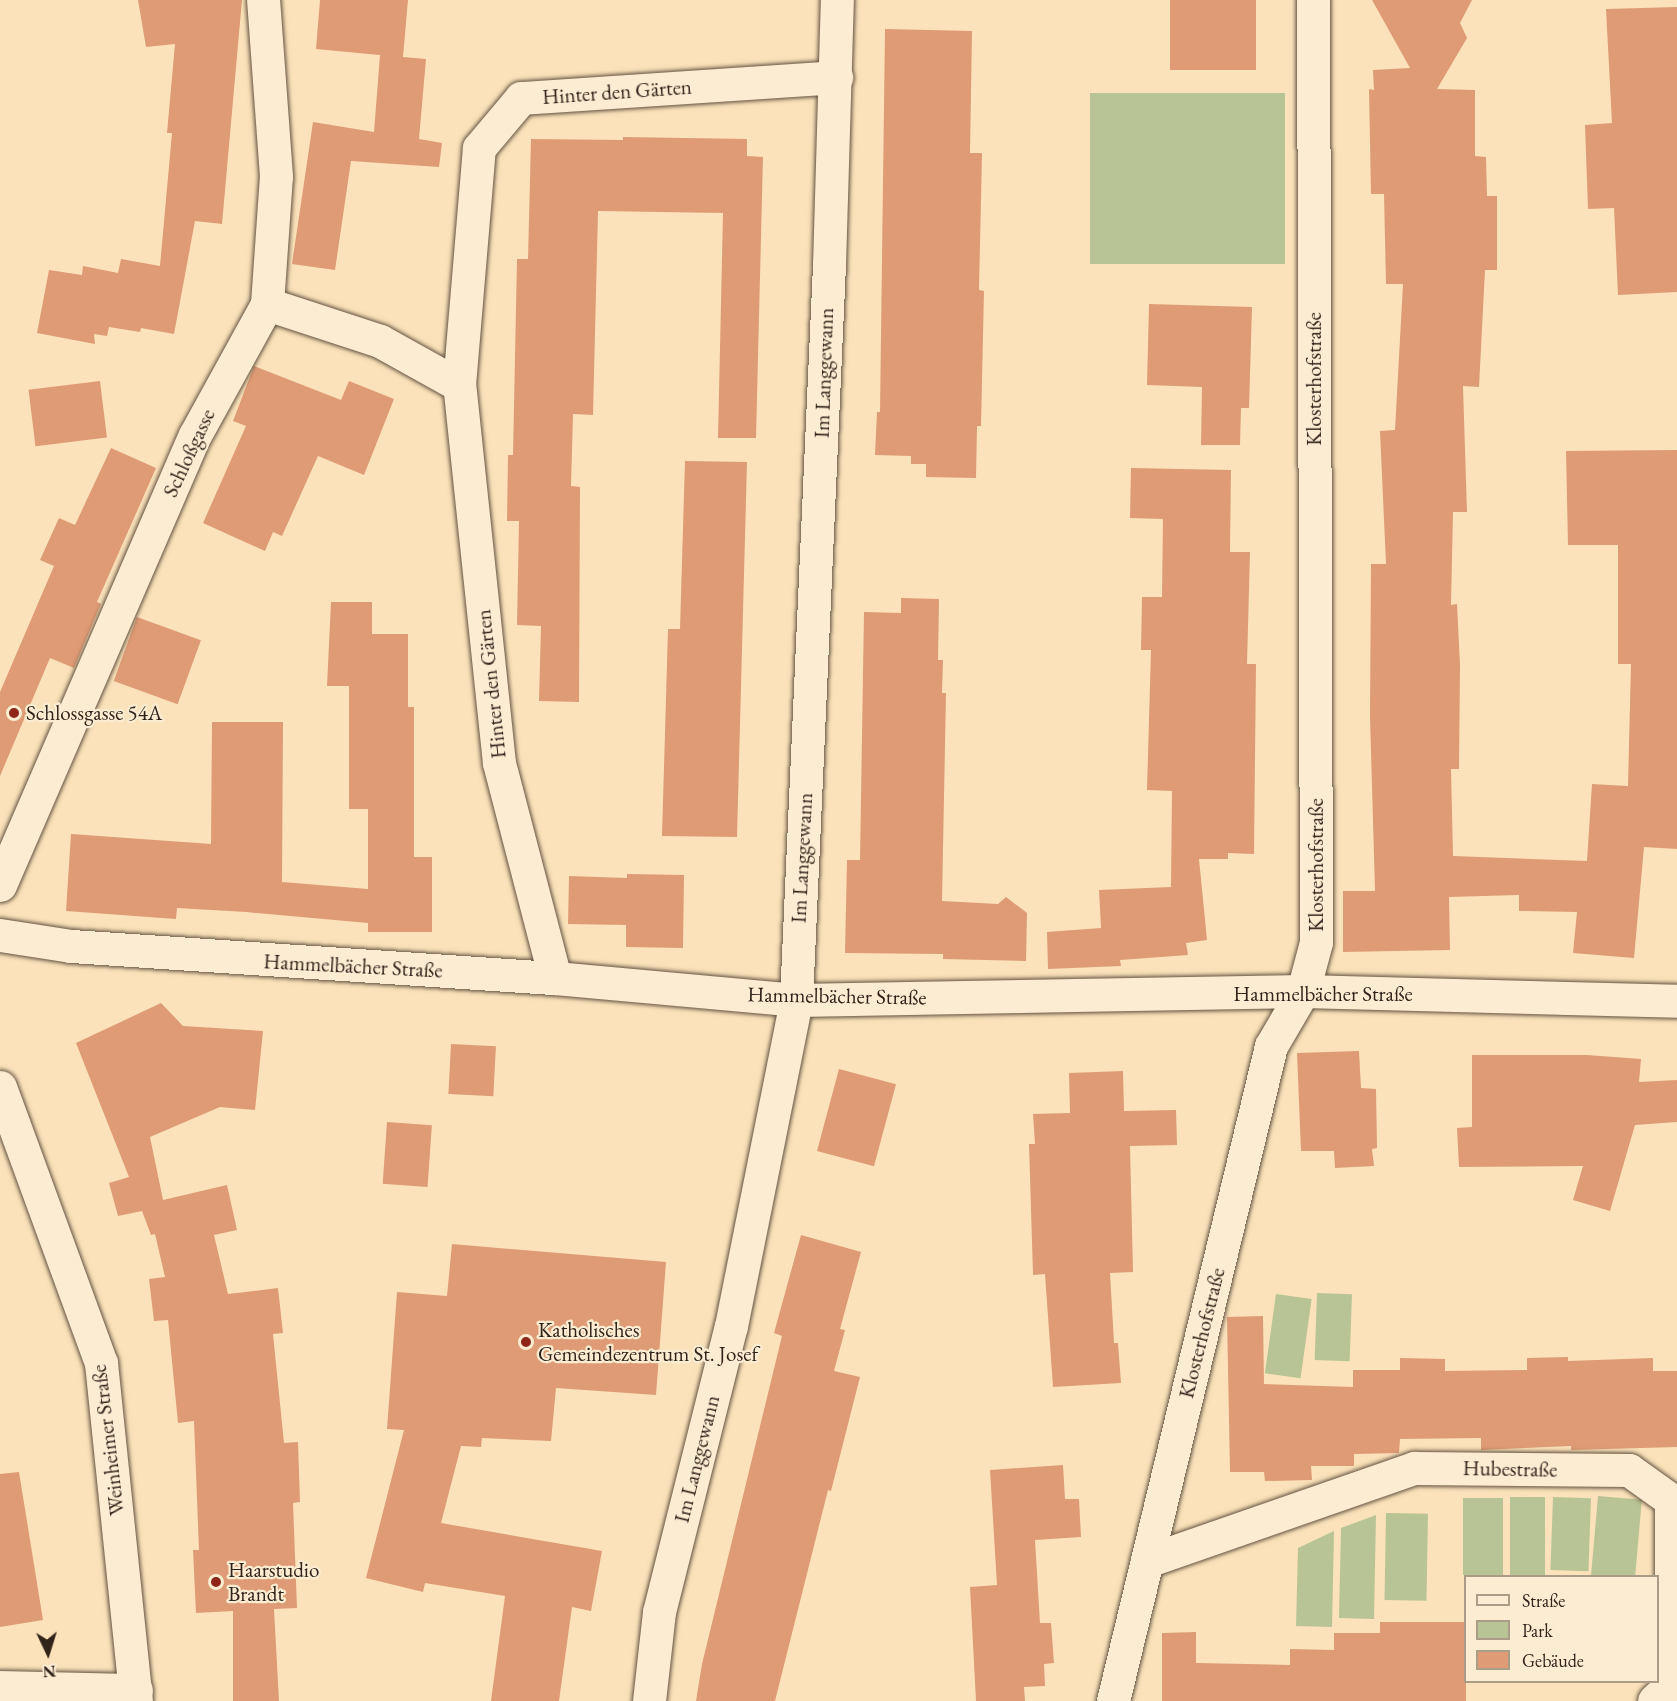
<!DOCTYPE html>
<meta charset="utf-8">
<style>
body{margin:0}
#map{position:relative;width:1677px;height:1701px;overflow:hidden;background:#fbe2ba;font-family:"EB Garamond",serif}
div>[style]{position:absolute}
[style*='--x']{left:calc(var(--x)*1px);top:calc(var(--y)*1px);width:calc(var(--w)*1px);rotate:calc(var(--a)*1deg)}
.green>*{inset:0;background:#b8c495;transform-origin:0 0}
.building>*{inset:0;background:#df9b75;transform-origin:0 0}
.roads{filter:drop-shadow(0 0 2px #645342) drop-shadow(0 0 2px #645342)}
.minor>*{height:33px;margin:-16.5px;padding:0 16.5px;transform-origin:16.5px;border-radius:16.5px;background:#fcecd2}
.dots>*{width:16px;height:16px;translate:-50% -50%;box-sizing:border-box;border:3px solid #fcecd2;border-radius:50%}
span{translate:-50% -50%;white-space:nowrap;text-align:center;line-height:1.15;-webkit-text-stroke:4.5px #fcecd2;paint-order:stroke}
.street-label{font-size:21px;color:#31231a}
.poi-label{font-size:21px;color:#31231a}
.left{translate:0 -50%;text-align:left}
.legend{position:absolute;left:1464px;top:1575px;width:195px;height:108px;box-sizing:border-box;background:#fcecd2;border:2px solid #ab9c88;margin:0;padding:8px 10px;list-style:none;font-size:18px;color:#31231a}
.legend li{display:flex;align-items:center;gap:12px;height:30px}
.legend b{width:30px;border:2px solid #ab9c88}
.north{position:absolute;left:18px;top:1623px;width:60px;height:60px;-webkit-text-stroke:4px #fcecd2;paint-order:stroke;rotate:176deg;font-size:16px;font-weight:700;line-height:24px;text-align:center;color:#31231a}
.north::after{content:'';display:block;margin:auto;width:21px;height:27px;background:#31231a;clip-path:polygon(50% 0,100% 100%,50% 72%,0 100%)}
</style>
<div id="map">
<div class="green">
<i style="left:1285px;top:93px;width:171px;height:195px;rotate:90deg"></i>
<i style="left:1317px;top:1293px;width:35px;height:67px;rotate:2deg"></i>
<i style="left:1276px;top:1294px;width:36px;height:80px;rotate:8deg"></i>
<i style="left:1598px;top:1496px;width:44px;height:80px;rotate:5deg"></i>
<i style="left:1510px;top:1497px;width:35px;height:79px"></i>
<i style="left:1553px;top:1497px;width:38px;height:73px;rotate:2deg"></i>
<i style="left:1463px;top:1498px;width:40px;height:77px"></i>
<i style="left:1386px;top:1513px;width:42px;height:87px;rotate:1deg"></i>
<i style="clip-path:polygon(1376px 1515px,1374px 1619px,1339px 1618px,1341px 1528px)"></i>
<i style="clip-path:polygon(1334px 1531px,1332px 1627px,1296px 1626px,1298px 1548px)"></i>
</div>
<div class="building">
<i style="clip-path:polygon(138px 0,242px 0,222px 224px,195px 221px,174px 334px,141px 328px,140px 332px,109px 327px,107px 336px,94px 334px,95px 344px,37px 333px,49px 270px,82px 275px,83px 266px,118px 273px,121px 259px,160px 266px,172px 133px,167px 133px,175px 44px,146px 47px)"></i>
<i style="clip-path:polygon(320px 0,408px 0,403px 57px,426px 59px,419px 139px,442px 143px,439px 167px,351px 161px,335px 270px,292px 264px,313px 122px,374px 132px,380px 55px,390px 56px,316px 49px)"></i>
<i style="left:1170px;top:0;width:86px;height:70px"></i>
<i style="clip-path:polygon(1372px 0,1472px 0,1460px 23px,1467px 38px,1437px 89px,1475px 90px,1475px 156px,1486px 157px,1487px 196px,1497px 196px,1497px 270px,1485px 270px,1479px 387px,1463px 386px,1467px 512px,1453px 512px,1451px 605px,1457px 604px,1460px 665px,1459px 769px,1451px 769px,1453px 856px,1587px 861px,1592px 784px,1628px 786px,1631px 664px,1618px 664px,1618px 545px,1568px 545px,1566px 451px,1677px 450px,1677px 849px,1644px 847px,1634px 958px,1573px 953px,1577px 912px,1519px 911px,1519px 895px,1449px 897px,1450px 950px,1343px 952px,1343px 891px,1375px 891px,1370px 716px,1371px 564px,1386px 564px,1380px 431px,1395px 430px,1403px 284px,1386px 284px,1384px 194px,1371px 194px,1369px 89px,1374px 90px,1373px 70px,1410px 68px)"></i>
<i style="clip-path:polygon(1677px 7px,1677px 292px,1618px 295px,1614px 208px,1588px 209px,1585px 125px,1612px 123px,1606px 9px)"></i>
<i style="clip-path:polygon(885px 29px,972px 31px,970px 153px,982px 153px,979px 290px,984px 291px,981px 426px,977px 426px,976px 478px,926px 477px,926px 464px,911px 464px,911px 456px,875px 455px,877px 412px,880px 412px)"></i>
<i style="clip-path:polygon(623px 137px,747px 139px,747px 156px,763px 157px,756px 438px,718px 438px,723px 213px,598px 211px,593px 415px,573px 414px,571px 486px,580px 487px,579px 702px,539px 701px,541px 626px,517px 625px,519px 521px,507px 521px,508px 455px,513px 455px,517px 259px,528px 259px,531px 139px,623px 140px)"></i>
<i style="clip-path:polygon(1149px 304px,1252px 307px,1249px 408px,1241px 408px,1240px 445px,1201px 445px,1202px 387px,1147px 385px)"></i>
<i style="clip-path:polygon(254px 366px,341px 400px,349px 381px,394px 399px,364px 475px,318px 456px,282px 536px,273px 532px,265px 551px,203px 523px,246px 426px,233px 421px)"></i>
<i style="left:100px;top:381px;width:57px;height:72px;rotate:83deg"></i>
<i style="clip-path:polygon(111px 448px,156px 468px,97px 602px,101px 604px,74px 668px,50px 658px,0 776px,0 692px,54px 566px,40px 560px,59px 518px,75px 525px)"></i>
<i style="clip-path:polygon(685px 461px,747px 462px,737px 837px,662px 836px,668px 629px,680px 629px)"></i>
<i style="clip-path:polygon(1131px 468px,1231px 470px,1230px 552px,1250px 552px,1247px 664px,1256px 664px,1254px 854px,1228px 853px,1228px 859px,1199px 859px,1207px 940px,1186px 943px,1188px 955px,1120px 960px,1121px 966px,1048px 969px,1047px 932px,1101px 928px,1099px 890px,1171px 887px,1172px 791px,1147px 790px,1151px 650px,1141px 650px,1142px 597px,1162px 597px,1163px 519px,1130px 518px)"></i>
<i style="clip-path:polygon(901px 598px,939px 599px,938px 660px,943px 660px,942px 693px,946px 693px,942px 901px,998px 904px,1006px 897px,1027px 913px,1026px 961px,943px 959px,943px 954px,845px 953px,847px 860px,860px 860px,864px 612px,901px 613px)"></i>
<i style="clip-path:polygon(331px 602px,372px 602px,372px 634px,408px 634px,408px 707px,414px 707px,414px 857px,432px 857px,432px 932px,368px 932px,368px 923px,246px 912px,177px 908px,176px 919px,66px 911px,71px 834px,211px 844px,212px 722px,283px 722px,282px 882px,368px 889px,368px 809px,349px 809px,349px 686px,327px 686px)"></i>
<i style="left:137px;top:617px;width:68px;height:68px;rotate:20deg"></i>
<i style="clip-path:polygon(627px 874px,684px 875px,683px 948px,626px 947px,626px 925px,568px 924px,569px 876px,627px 878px)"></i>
<i style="clip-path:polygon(161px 1003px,183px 1026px,263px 1031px,255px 1110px,220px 1107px,150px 1137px,163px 1200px,227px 1185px,237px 1230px,214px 1235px,228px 1294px,278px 1288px,283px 1333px,273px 1334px,284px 1443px,298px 1442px,300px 1502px,293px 1503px,297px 1608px,274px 1609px,279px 1701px,233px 1701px,233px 1611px,196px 1613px,193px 1550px,199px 1550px,194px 1421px,178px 1423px,168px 1320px,154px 1321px,149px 1279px,165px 1277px,155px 1234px,151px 1235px,142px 1211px,118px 1216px,109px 1183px,129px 1177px,76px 1043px)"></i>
<i style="left:451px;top:1044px;width:45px;height:50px;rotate:3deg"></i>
<i style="clip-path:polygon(1359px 1051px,1361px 1088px,1376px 1089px,1377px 1148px,1372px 1149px,1374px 1166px,1335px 1168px,1334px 1151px,1301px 1151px,1297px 1053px)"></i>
<i style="clip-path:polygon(1472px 1055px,1587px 1055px,1641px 1059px,1639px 1082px,1677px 1080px,1677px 1122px,1635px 1125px,1610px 1211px,1573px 1200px,1583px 1166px,1459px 1167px,1457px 1128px,1472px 1127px)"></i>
<i style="left:839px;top:1069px;width:59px;height:85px;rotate:15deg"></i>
<i style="clip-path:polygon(1123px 1071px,1124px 1111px,1176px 1110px,1177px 1145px,1130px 1146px,1133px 1272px,1110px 1273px,1114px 1343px,1118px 1343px,1121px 1383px,1053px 1387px,1045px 1274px,1033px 1275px,1029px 1144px,1035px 1144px,1033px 1114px,1070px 1113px,1069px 1073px)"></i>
<i style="left:387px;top:1122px;width:45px;height:62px;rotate:4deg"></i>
<i style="clip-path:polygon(801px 1235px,861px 1252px,840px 1329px,845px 1330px,834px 1371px,860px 1377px,831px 1491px,828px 1490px,775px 1701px,696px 1701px,702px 1664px,782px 1336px,774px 1333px)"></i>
<i style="clip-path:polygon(452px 1244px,666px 1262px,656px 1395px,556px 1388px,551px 1441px,482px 1438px,481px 1447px,461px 1446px,441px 1523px,602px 1551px,591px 1611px,572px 1607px,559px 1701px,491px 1701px,505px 1596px,425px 1583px,423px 1592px,366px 1578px,404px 1430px,387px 1429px,397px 1292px,447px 1296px)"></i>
<i style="clip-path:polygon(1263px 1316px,1264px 1384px,1353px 1387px,1353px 1370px,1400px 1370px,1400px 1358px,1445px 1359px,1445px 1371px,1527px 1370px,1527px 1358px,1568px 1357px,1568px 1361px,1653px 1358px,1653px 1371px,1677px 1371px,1677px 1447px,1571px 1450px,1571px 1446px,1481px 1450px,1481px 1438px,1400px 1439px,1399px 1453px,1354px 1454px,1354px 1466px,1311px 1466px,1312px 1480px,1265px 1481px,1264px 1472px,1230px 1472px,1227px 1317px)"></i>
<i style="clip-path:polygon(1063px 1465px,1065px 1499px,1079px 1499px,1081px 1537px,1035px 1540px,1040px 1623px,1051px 1623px,1054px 1663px,1044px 1664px,1045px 1686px,1024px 1687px,1025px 1701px,976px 1701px,970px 1587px,997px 1585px,990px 1470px)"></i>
<i style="clip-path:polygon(19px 1472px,43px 1620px,0 1627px,0 1474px)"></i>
<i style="clip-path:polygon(1380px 1622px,1466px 1622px,1466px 1701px,1162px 1701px,1162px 1633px,1196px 1632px,1196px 1663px,1290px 1665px,1290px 1649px,1334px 1650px,1334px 1633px,1380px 1633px)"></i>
</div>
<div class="roads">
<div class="minor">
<i style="--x:267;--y:304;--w:119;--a:18.1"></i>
<i style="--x:380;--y:341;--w:90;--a:29.1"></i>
<i style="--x:0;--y:885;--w:490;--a:-66.6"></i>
<i style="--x:195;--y:435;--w:149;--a:-61.2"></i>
<i style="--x:267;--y:304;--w:128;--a:-86"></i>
<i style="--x:276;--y:176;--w:176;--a:-94.2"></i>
<i style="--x:0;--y:935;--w:72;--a:8.8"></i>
<i style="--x:71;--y:946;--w:485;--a:3.8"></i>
<i style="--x:555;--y:978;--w:242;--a:5.2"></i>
<i style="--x:796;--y:1000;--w:507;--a:-1.02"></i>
<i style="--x:1303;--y:991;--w:374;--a:1.5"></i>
<i style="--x:555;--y:978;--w:222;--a:-104.6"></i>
<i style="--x:499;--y:763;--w:380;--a:-96"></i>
<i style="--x:459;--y:385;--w:238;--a:-85.2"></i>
<i style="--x:479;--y:148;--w:65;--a:-50"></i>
<i style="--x:521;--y:98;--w:316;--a:-3.8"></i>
<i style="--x:0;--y:1087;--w:294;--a:69.9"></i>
<i style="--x:101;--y:1363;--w:340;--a:84.1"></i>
<i style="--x:1147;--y:1561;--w:283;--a:-19.2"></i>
<i style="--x:1414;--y:1468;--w:215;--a:0.5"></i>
<i style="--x:1629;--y:1470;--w:52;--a:35.5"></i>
<i style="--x:1671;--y:1500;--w:185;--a:90"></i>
<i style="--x:1671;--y:1685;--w:23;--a:137"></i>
<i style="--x:0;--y:1687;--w:136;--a:1.3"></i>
<i style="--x:649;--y:1701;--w:90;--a:-83.6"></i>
<i style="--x:659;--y:1612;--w:295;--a:-75.9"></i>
<i style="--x:731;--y:1326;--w:332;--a:-78.7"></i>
<i style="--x:796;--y:1000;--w:736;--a:-87.43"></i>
<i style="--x:829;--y:265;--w:265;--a:-88.3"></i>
<i style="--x:1113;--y:1701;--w:674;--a:-76.44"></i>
<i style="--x:1271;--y:1046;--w:64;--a:-59.8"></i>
<i style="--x:1303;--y:991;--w:51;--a:-75.1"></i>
<i style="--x:1316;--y:942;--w:942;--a:-90.18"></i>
</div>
</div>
<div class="dots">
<i style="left:14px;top:713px;background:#8f2418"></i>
<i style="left:526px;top:1342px;background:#8f2418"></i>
<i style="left:216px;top:1582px;background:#8f2418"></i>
</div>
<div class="street-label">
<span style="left:617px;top:92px;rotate:-4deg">Hinter den Gärten</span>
<span style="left:824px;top:373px;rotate:-88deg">Im Langgewann</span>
<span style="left:1314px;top:379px;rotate:-90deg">Klosterhofstraße</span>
<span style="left:189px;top:453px;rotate:-65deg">Schloßgasse</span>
<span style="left:491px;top:684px;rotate:-96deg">Hinter den Gärten</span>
<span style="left:802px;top:858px;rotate:-87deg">Im Langgewann</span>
<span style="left:1316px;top:865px;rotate:-90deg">Klosterhofstraße</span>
<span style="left:353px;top:966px;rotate:3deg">Hammelbächer Straße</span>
<span style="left:1323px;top:994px">Hammelbächer Straße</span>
<span style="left:837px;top:996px;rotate:1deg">Hammelbächer Straße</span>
<span style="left:1202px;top:1333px;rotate:-76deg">Klosterhofstraße</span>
<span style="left:108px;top:1440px;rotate:-97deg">Weinheimer Straße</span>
<span style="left:697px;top:1459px;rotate:-76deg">Im Langgewann</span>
<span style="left:1510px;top:1469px;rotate:1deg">Hubestraße</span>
</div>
<div class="poi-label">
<span class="left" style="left:26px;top:713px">Schlossgasse 54A</span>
<span class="left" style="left:538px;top:1342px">Katholisches<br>Gemeindezentrum St. Josef</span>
<span class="left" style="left:228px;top:1582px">Haarstudio<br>Brandt</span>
</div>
<ul class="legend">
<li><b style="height:8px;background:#fcecd2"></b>Straße</li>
<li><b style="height:16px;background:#b8c495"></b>Park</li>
<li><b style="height:16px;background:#df9b75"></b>Gebäude</li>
</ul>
<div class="north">N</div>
</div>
